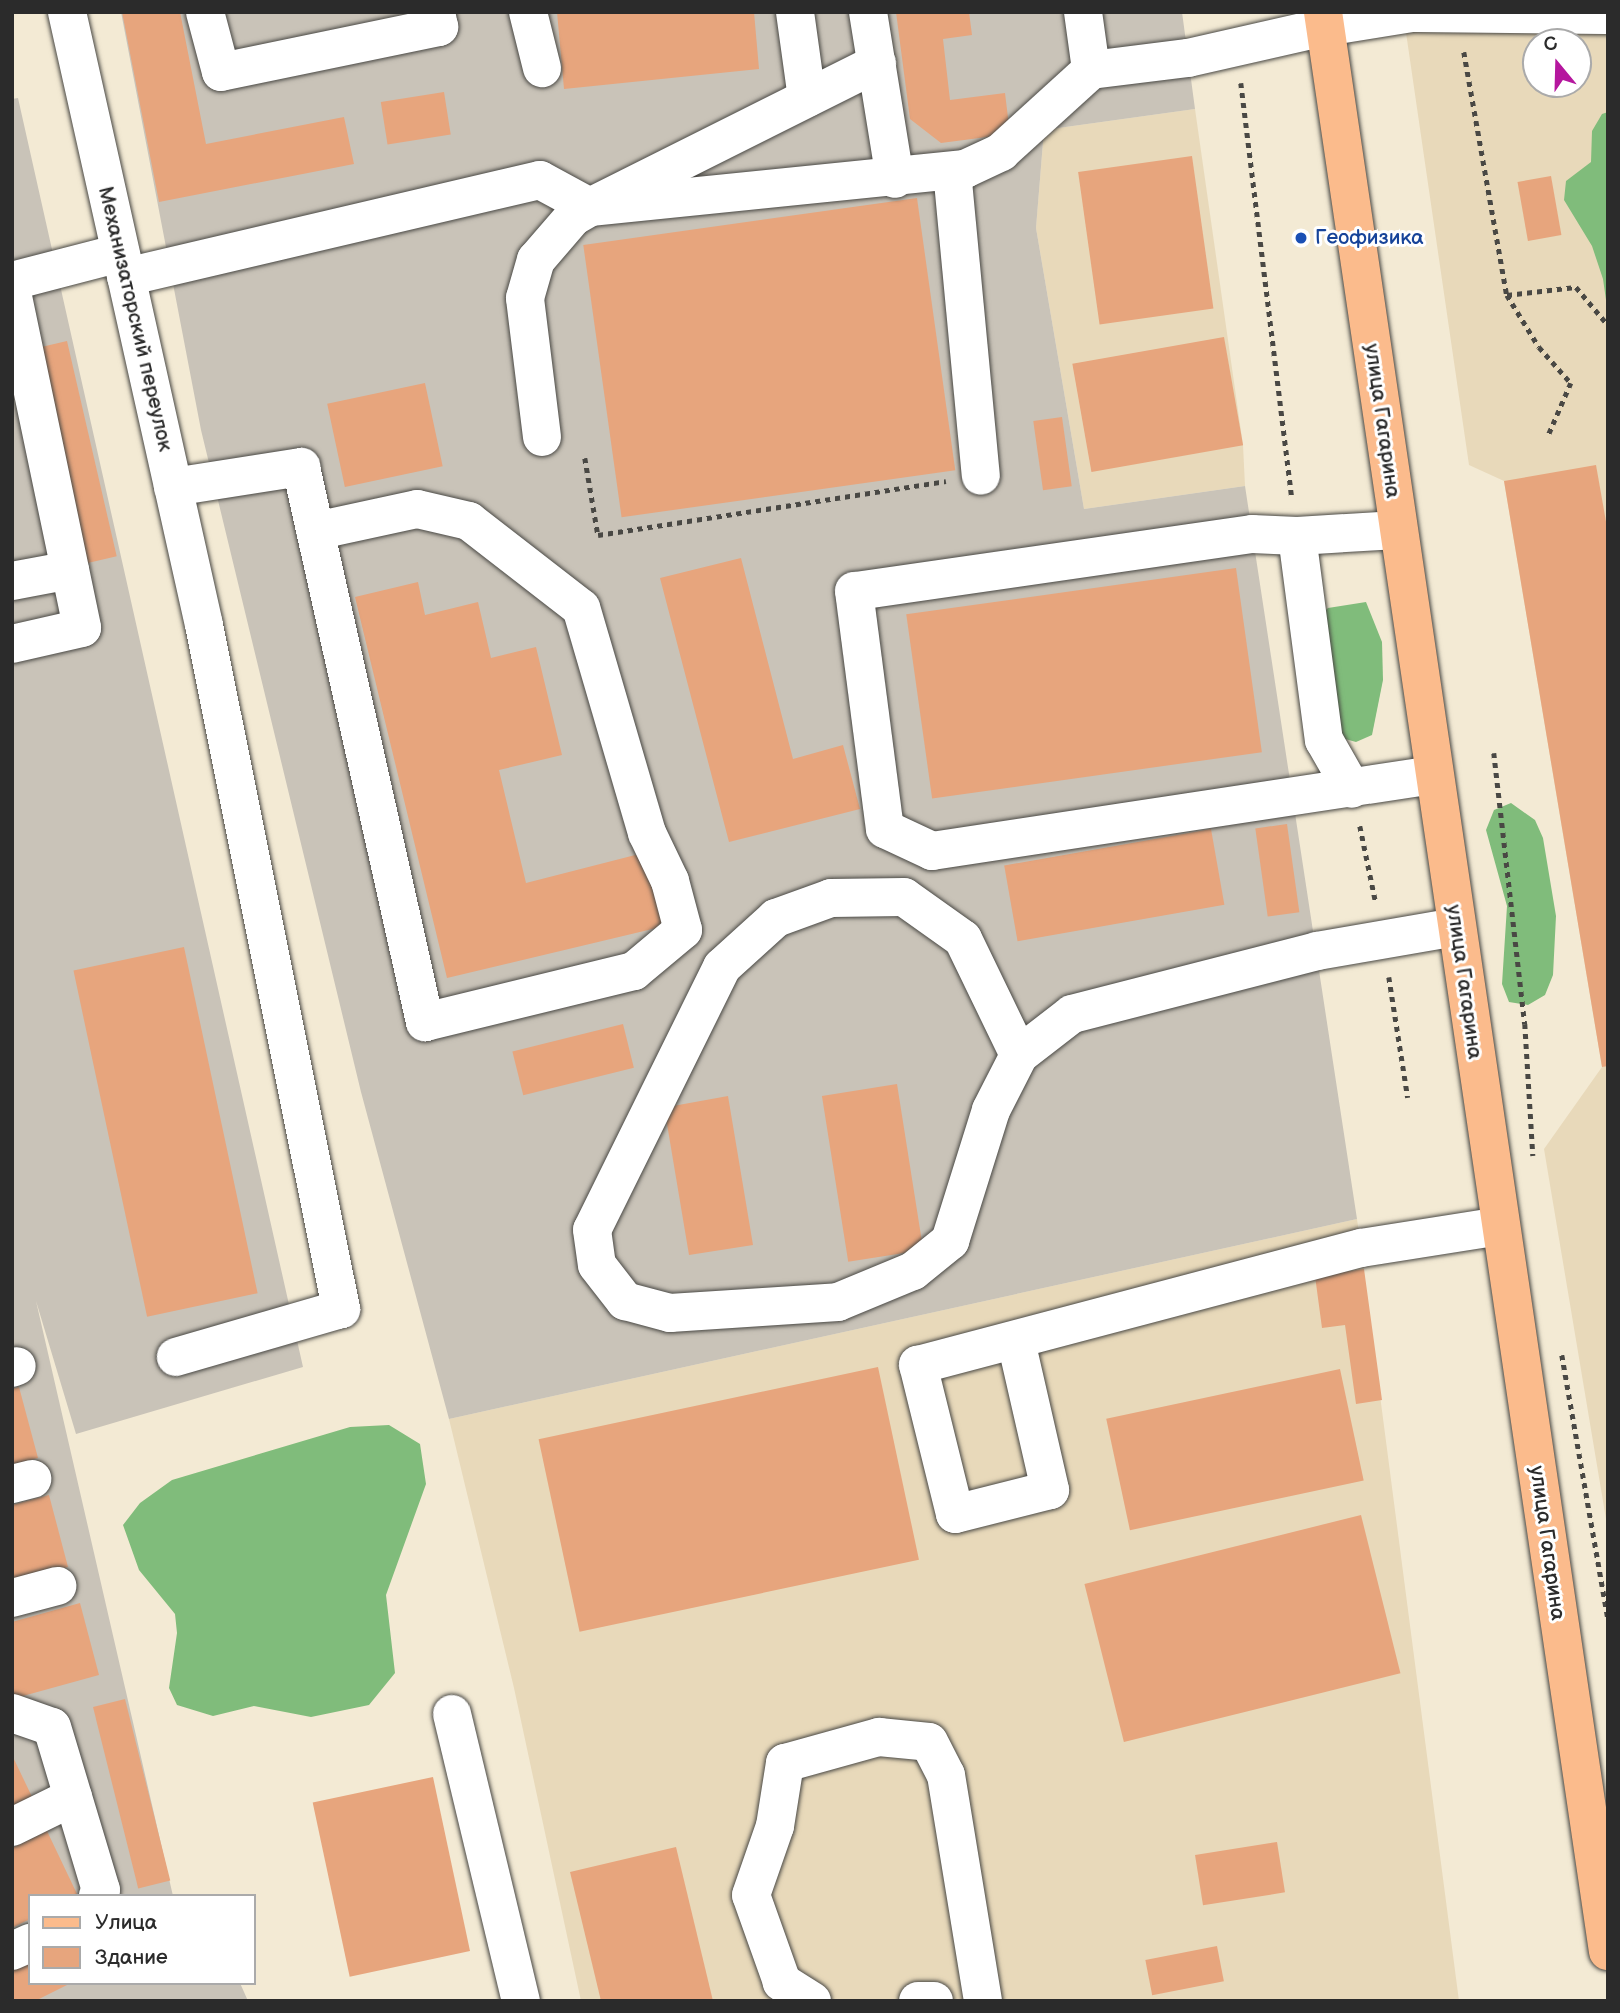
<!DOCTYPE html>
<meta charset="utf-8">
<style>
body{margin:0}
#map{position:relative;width:1620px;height:2013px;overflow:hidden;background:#f3ead4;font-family:"Balsamiq Sans",sans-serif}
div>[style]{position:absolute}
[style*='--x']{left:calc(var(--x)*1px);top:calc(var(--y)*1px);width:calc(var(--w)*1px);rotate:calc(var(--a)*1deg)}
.built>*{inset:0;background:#e8d9ba}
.industrial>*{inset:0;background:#c9c3b8}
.forest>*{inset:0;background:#80bc7b}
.building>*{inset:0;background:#e7a57d;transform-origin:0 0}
.path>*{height:4.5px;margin-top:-2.25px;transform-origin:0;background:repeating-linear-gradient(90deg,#494844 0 5px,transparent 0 10px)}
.roads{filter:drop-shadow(0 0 2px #494844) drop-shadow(0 0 2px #494844)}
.minor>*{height:38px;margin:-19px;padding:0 19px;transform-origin:19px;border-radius:19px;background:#fff}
.major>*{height:38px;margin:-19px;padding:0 19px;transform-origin:19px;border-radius:19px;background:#fbbb8c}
.dots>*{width:19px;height:19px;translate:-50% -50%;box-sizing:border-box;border:4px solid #fff;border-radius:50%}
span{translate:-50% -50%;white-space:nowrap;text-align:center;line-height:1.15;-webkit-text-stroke:6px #fff;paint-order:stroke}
.transit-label{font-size:21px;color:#164399}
.left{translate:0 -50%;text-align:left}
.street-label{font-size:21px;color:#2b2b2b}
.frame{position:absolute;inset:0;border:14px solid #2b2b2b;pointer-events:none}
.legend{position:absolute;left:28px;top:1894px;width:228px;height:91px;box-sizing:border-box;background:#fff;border:2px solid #aaa;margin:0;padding:9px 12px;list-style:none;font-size:21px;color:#2b2b2b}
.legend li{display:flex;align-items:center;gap:14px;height:35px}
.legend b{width:35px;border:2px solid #aaa}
.north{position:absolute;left:1522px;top:28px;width:70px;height:70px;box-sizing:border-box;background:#fff;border:2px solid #aaa;border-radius:50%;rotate:341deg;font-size:19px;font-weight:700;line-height:28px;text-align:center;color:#2b2b2b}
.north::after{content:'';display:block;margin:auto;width:24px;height:32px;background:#b5179e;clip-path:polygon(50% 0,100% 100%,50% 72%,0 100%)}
</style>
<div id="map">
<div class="built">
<i style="clip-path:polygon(evenodd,1403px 12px,1608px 12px,1608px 1531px,1544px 1149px,1602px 1067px,1504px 481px,1469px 465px,1403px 12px,1536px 42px,1578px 42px,1578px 84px,1536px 84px,1536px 42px)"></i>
<i style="clip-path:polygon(1195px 109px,1243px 445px,1245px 486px,1084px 509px,1036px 228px,1044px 130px)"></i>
<i style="clip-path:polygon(1357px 1219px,1459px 2001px,581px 2001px,514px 1688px,449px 1419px)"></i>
</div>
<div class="industrial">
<i style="clip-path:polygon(121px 12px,1182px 12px,1195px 109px,1044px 130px,1036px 228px,1084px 509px,1245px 486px,1357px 1219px,449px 1419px,361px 1092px,201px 430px)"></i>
<i style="clip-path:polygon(18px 98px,303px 1367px,76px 1434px,36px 1301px,173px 1896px,30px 1896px,30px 1983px,240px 1983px,248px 2001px,12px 2001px,12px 99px)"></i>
</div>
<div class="forest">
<i style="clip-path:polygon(1608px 112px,1608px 314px,1603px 279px,1592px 246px,1564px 200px,1566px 181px,1591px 162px,1592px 131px,1602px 114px)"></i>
<i style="clip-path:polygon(1366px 602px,1382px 642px,1383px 680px,1372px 735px,1356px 742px,1338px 737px,1314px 622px,1328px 608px)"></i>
<i style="clip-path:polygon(1511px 803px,1535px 820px,1543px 838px,1556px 916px,1553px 975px,1545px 995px,1528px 1005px,1509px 1002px,1502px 984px,1507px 906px,1486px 830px,1494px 810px)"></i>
<i style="clip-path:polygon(389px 1425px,420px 1444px,426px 1484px,386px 1595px,395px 1673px,369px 1705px,311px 1717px,254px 1706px,213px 1716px,177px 1705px,169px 1688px,177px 1633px,175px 1614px,139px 1570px,123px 1525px,140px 1503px,172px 1480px,350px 1427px)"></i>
</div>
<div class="building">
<i style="clip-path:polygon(122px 12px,180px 12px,206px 144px,344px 117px,354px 164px,159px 202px)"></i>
<i style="clip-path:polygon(557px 12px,754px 12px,759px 69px,564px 89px)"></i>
<i style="clip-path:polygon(896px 12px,969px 12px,972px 35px,943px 39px,950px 100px,1005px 93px,1010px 134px,941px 143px,910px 119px)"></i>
<i style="left:444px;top:92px;width:43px;height:64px;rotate:81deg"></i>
<i style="left:1192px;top:156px;width:154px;height:115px;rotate:82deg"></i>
<i style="left:1551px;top:176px;width:60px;height:34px;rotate:80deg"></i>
<i style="left:917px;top:198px;width:275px;height:337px;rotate:82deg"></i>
<i style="left:1224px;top:337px;width:110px;height:154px;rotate:80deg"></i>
<i style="left:67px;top:341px;width:221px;height:33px;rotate:77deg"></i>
<i style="left:425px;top:383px;width:85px;height:100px;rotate:78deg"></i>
<i style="left:1062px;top:417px;width:70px;height:29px;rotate:82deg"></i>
<i style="clip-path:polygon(1596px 465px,1608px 533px,1608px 1066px,1602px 1067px,1504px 481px)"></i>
<i style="clip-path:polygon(741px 558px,793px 759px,843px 745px,860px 809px,729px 842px,660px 578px)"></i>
<i style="left:1236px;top:568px;width:186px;height:333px;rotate:82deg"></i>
<i style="clip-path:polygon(418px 582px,425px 615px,478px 602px,491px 658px,536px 647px,562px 755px,499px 770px,526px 883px,647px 852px,665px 926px,447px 978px,355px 597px)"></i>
<i style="left:1287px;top:824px;width:89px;height:32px;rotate:82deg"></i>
<i style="left:1211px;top:829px;width:77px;height:210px;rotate:80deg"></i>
<i style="left:184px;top:947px;width:354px;height:113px;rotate:78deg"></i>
<i style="left:623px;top:1024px;width:45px;height:114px;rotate:76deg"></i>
<i style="left:897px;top:1084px;width:168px;height:76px;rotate:81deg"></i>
<i style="clip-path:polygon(728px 1096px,753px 1245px,689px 1255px,666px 1118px,673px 1106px)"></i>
<i style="clip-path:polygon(1364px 1269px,1382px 1400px,1356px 1404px,1345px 1325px,1322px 1328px,1315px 1276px)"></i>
<i style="left:878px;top:1367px;width:197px;height:347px;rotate:78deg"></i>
<i style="left:1340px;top:1369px;width:114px;height:239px;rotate:78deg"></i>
<i style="clip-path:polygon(19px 1387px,38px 1458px,12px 1465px,12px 1389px)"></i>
<i style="clip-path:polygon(49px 1495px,68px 1567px,12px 1582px,12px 1505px)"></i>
<i style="left:1361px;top:1515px;width:163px;height:285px;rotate:76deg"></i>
<i style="clip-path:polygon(80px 1603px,99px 1675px,12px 1699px,12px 1622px)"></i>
<i style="left:125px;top:1699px;width:187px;height:33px;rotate:76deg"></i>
<i style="clip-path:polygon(12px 1755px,34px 1801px,12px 1812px)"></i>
<i style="left:433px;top:1777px;width:178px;height:123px;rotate:78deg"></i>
<i style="clip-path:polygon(47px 1831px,78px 1896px,30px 1896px,30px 1919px,12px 1928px,12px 1848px)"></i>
<i style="left:1277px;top:1842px;width:51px;height:83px;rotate:81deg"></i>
<i style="clip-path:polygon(676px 1847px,713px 2001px,601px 2001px,570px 1872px)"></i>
<i style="left:1217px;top:1946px;width:36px;height:73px;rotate:79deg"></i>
<i style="clip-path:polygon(30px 1962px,30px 1983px,71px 1983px,35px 2001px,12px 2001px,12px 1970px)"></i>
</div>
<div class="path">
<i style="--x:1464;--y:52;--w:247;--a:80"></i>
<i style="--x:1507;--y:295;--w:61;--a:58.4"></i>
<i style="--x:1539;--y:347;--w:48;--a:48.4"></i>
<i style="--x:1571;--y:383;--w:56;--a:113.3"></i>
<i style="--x:1241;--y:83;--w:418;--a:83"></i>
<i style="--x:1507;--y:295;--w:69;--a:-6.6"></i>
<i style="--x:1576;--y:287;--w:50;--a:49.9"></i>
<i style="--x:585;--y:458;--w:78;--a:80.4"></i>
<i style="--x:598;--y:535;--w:352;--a:-8.8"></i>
<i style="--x:1494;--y:753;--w:273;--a:83.5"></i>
<i style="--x:1525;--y:1024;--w:132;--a:86.5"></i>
<i style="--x:1360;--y:826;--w:79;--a:78.3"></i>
<i style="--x:1389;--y:977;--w:122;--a:81.1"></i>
<i style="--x:1562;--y:1355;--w:268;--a:80.1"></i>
</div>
<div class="roads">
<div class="minor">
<i style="--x:67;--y:12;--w:628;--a:77.4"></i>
<i style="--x:204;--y:625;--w:698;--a:78.67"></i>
<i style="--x:341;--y:1309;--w:172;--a:163.8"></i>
<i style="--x:205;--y:12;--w:62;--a:75.1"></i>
<i style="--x:221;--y:72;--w:223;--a:-11.7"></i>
<i style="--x:439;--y:27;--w:15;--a:-101"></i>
<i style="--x:528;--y:12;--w:58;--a:76"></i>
<i style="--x:795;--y:12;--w:87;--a:82.1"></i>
<i style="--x:868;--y:12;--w:169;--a:80.8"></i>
<i style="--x:1083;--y:12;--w:59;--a:82.1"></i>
<i style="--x:1091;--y:70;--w:98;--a:-7.1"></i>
<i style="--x:1188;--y:58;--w:140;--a:-12.8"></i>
<i style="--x:1325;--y:27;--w:88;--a:-9.1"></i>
<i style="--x:1412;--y:13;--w:196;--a:0.6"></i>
<i style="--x:952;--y:171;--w:306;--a:84.6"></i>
<i style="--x:126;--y:277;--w:425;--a:-13.2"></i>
<i style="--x:540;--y:180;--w:57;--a:28.4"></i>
<i style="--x:590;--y:207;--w:321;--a:-26.6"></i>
<i style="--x:12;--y:281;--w:112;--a:-14.5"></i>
<i style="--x:12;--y:292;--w:343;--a:78.2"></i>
<i style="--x:82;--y:628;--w:72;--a:167.1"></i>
<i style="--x:542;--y:437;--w:140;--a:-97"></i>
<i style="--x:525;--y:298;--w:40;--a:-74"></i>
<i style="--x:536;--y:260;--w:57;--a:-49.3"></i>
<i style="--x:573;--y:217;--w:20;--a:-30"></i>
<i style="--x:590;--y:207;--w:377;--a:-5.8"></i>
<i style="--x:965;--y:169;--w:40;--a:-25"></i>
<i style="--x:1001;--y:152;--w:122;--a:-42.3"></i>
<i style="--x:173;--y:487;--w:130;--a:-8.9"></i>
<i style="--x:301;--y:467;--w:569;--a:77.41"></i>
<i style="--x:425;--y:1022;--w:215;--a:-13.7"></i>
<i style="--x:634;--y:971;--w:64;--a:-39.9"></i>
<i style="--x:683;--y:930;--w:51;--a:-104.9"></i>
<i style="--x:670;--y:881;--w:53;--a:-115.6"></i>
<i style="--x:647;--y:833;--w:234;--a:-106.3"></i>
<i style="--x:581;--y:608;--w:142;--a:-142.2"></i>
<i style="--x:469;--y:521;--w:53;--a:-167"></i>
<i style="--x:417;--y:509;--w:104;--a:167.8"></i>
<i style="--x:1397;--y:530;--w:100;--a:176.6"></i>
<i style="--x:1297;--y:536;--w:45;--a:-177.5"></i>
<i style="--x:1252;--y:534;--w:402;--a:171.8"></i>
<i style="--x:854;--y:591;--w:240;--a:82.6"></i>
<i style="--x:885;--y:829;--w:52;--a:25.1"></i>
<i style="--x:932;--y:851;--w:507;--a:-8.63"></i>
<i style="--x:1297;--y:536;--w:206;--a:82.5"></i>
<i style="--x:1324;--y:740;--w:56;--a:60.3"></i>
<i style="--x:12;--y:581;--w:59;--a:-10.7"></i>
<i style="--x:1019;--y:1055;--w:129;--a:-115.8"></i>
<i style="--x:963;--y:939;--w:72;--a:-144.6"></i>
<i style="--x:904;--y:897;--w:73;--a:179.2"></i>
<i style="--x:831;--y:898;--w:59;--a:160"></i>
<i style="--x:776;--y:918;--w:73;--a:137.8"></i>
<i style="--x:722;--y:967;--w:293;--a:116.3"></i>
<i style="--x:592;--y:1230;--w:35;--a:82"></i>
<i style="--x:597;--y:1265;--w:46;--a:52.1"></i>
<i style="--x:625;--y:1301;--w:47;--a:14.9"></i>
<i style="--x:670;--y:1313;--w:168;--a:-3.7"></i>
<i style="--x:838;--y:1302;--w:81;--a:-22.5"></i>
<i style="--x:913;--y:1271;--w:48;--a:-39"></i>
<i style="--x:950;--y:1241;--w:137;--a:-72.6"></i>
<i style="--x:991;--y:1110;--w:62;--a:-63"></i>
<i style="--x:1019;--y:1055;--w:67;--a:-37.7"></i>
<i style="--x:1072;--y:1014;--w:253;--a:-14.4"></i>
<i style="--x:1317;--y:951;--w:141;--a:-9.8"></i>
<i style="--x:1016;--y:1341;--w:153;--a:77.1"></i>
<i style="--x:1050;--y:1490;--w:98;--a:165.8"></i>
<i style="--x:955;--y:1514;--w:154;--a:-103.9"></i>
<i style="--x:918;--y:1365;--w:458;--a:-14.8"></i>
<i style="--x:1361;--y:1248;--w:141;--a:-9"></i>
<i style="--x:12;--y:1368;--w:5;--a:-22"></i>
<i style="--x:12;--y:1484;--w:21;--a:-14"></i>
<i style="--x:12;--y:1598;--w:47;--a:-14.9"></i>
<i style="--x:12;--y:1713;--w:42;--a:19.3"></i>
<i style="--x:52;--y:1727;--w:170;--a:73.3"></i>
<i style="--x:101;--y:1890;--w:7;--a:117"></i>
<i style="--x:452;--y:1714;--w:295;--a:76.5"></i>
<i style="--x:12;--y:1827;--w:68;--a:-26.2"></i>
<i style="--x:12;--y:1951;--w:20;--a:-24"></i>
<i style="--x:812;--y:2001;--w:36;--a:-148"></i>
<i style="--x:782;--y:1982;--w:92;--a:-109.6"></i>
<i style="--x:751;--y:1895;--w:73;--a:-70.8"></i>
<i style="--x:775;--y:1826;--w:64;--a:-81"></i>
<i style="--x:785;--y:1763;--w:98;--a:-15.5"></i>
<i style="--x:879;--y:1737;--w:50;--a:5.7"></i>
<i style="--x:929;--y:1742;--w:37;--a:63"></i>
<i style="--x:946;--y:1775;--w:229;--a:80.7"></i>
<i style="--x:918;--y:2001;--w:16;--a:0"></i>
</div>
<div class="major">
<i style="--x:1323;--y:12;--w:1960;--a:81.64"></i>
</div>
</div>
<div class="dots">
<i style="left:1301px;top:238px;background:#1a4fb4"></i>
</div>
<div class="transit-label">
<span class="left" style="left:1315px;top:238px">Геофизика</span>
</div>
<div class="street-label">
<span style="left:135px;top:319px;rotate:77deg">Механизаторский переулок</span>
<span style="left:1382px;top:421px;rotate:82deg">улица Гагарина</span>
<span style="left:1464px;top:982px;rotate:82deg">улица Гагарина</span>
<span style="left:1547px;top:1543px;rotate:82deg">улица Гагарина</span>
</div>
<div class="frame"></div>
<ul class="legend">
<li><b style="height:9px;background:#fbbb8c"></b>Улица</li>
<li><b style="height:19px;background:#e7a57d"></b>Здание</li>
</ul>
<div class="north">С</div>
</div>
